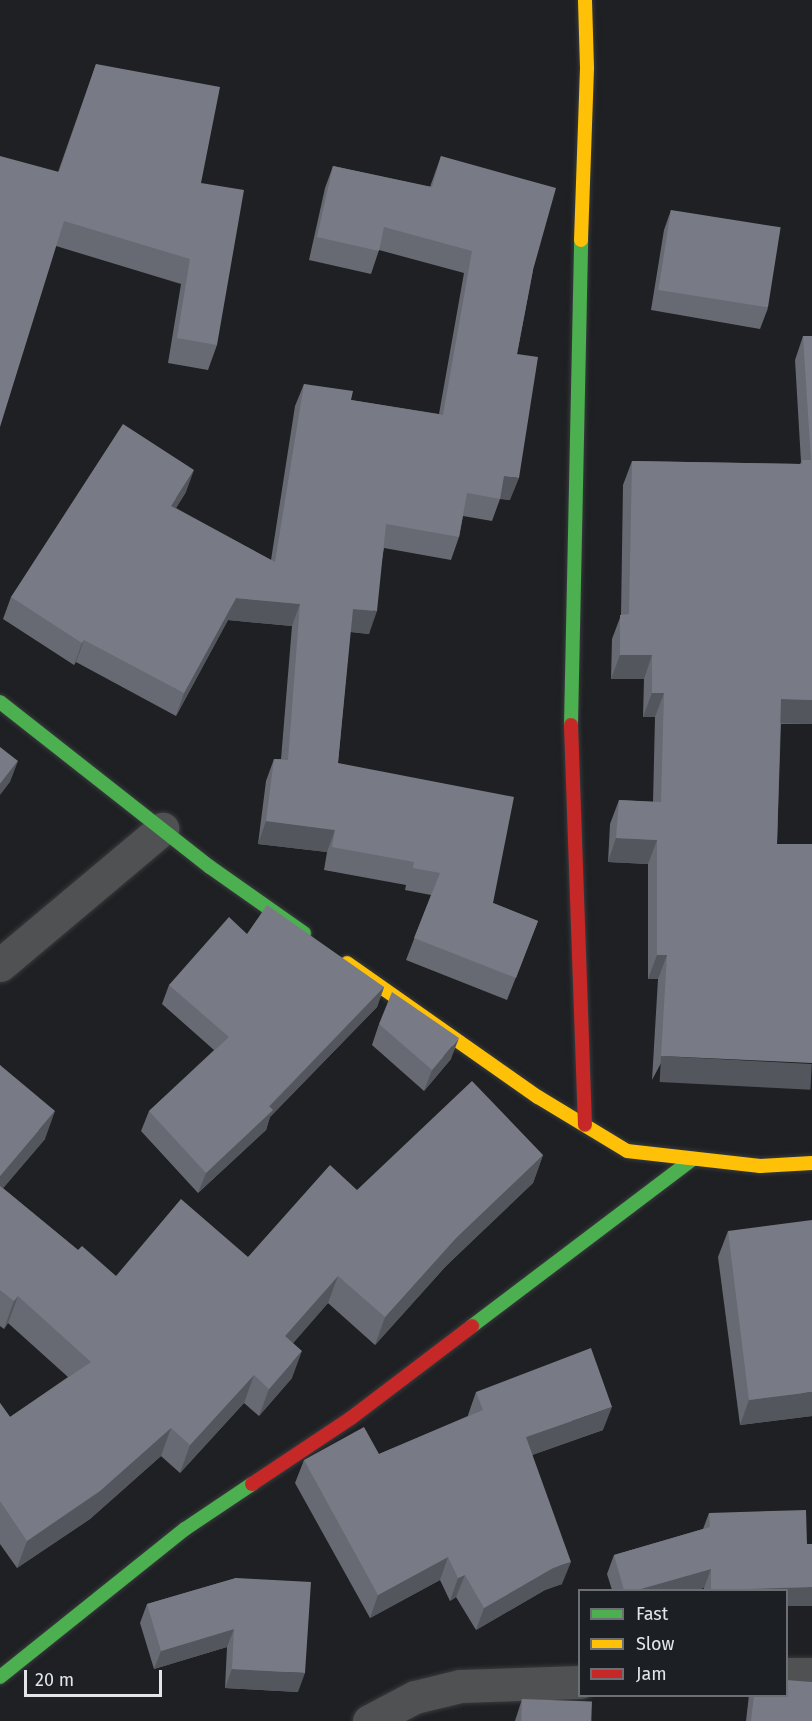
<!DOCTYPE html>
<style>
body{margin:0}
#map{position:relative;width:812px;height:1721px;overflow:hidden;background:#1e2023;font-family:"Fira Sans",sans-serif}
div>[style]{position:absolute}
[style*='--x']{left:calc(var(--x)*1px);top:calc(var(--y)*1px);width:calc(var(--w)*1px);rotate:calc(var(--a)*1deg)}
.roads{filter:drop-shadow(0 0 2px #383a3c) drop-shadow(0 0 2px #383a3c)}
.street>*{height:33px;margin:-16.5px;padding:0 16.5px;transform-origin:16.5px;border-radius:16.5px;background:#505153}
.fast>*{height:14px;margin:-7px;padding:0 7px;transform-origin:7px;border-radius:7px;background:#4caf50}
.slow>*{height:14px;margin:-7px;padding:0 7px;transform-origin:7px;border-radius:7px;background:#ffc107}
.jam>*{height:14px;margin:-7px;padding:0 7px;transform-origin:7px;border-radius:7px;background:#c62828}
.wall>*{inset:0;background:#676a72}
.shaded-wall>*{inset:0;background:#54565d;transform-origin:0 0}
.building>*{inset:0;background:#787b85;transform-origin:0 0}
span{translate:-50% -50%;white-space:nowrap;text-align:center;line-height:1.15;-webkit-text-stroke:6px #1c2025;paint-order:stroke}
.legend{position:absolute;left:578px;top:1589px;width:210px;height:108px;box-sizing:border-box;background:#1c2025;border:2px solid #6c6f73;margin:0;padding:8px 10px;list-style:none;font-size:18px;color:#e3e6e9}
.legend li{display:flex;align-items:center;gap:12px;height:30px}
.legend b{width:30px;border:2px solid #6c6f73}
.scale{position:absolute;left:24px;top:1670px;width:138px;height:27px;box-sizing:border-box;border:3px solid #e3e6e9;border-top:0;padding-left:8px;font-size:18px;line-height:21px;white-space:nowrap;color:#e3e6e9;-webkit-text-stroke:4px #1c2025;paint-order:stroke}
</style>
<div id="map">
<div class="roads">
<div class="street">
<i style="--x:0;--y:965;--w:212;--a:-40"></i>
<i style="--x:786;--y:1674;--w:26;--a:0"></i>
<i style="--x:369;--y:1721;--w:52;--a:-27.6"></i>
<i style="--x:415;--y:1697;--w:46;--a:-13.7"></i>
<i style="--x:460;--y:1686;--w:120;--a:-1.9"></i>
</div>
<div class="fast">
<i style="--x:0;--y:702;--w:267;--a:38.2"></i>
<i style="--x:210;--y:867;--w:115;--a:35.1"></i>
<i style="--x:571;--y:725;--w:485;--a:-88.8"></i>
<i style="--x:472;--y:1326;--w:277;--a:-37.1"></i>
<i style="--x:0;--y:1677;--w:237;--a:-38.7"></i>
<i style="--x:185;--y:1529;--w:81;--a:-33.9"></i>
</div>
<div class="slow">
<i style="--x:581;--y:240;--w:172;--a:-88"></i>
<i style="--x:587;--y:68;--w:68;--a:-91.7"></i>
<i style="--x:347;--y:963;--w:233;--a:35.1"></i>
<i style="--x:538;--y:1097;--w:104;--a:31.2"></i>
<i style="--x:627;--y:1151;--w:134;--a:6.4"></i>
<i style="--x:760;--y:1166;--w:52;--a:-3.3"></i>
</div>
<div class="jam">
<i style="--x:571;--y:725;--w:400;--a:88"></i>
<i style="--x:252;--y:1484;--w:119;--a:-33.7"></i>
<i style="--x:351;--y:1418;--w:152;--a:-37.2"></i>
</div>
</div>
<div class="wall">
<i style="clip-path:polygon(96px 64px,201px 183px,217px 345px,208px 370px,168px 363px,181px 284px,56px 246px,58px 172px)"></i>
<i style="clip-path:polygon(441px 156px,533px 270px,517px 354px,510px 500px,500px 499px,492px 521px,463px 516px,459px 537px,451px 560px,384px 548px,369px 634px,350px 632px,338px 763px,493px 903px,538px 921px,507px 1000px,406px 960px,431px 895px,405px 890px,406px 885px,324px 870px,327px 852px,258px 844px,266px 781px,274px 759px,281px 759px,292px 626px,228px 620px,176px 716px,76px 662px,74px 665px,3px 619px,11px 597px,186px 492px,176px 508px,271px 560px,295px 406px,304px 384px,351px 400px,439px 414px,464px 273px,379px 250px,371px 274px,309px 260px,325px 188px,333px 166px,430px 187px)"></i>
<i style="clip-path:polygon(671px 210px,768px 308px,760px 329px,651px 310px,664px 230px)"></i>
<i style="clip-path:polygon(803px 336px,812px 336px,812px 724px,781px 724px,777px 844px,652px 1080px,658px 979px,648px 979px,648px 864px,608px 862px,610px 824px,619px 800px,653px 802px,655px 717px,643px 717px,644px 679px,611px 679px,612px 639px,621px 615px,623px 485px,632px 461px,800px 464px,801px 462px,795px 360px)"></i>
<i style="clip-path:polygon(247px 934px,384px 987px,377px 1007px,270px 1117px,266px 1130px,198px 1193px,141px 1131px,149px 1111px,214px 1050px,162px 1004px,169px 985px)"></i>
<i style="clip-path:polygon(379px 1024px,451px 1059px,424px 1091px,372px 1045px)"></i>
<i style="clip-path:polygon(0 1065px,45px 1139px,3px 1188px,78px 1250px,116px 1276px,248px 1257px,357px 1190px,543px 1155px,533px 1183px,446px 1266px,375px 1345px,328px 1303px,293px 1343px,292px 1378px,259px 1416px,244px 1403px,180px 1473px,161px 1456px,90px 1519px,17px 1568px,0 1544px,0 1403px,10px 1417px,68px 1377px,8px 1323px,4px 1329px,0 1326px)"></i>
<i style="clip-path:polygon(728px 1231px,812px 1416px,740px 1425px,718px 1257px)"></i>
<i style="clip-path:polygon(476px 1392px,603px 1430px,532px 1455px,562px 1584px,545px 1590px,476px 1630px,456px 1597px,450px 1601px,440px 1580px,370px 1618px,295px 1483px,304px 1460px,379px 1454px,468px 1416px,468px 1415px)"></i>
<i style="clip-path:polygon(709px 1513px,807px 1544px,812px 1544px,812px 1606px,786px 1606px,786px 1590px,704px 1590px,704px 1588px,695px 1590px,612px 1590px,607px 1574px,614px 1555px,703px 1529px)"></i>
<i style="clip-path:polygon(236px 1578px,298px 1692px,225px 1688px,227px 1647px,154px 1669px,140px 1623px,147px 1604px)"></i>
<i style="clip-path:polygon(749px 1695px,786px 1695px,812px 1721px,746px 1721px)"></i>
<i style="clip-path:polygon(522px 1699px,592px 1721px,515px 1721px)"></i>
</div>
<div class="shaded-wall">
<i style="clip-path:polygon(194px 470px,186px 492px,163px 528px,171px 506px)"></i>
<i style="clip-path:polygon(504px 476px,519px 478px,510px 500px,496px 498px)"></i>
<i style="clip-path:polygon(236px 598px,300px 604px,292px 626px,228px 620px,176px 716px,184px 693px)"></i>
<i style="clip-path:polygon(353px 609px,377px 611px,369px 634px,344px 631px)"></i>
<i style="clip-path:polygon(84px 640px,76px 662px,74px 665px,82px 643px)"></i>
<i style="clip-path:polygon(620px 655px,652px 655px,644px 679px,611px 679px)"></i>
<i style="clip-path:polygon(652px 693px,664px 693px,655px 717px,643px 717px)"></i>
<i style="clip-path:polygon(781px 699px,812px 700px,812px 724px,773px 723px)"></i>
<i style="clip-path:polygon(18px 761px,10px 782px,0 795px,0 784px)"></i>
<i style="clip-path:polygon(266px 821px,335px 830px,327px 852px,258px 844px)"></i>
<i style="clip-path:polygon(616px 838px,657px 840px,648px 864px,608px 862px)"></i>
<i style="clip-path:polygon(657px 955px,667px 955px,658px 979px,648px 979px)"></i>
<i style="clip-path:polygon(384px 987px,377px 1007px,270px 1117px,266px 1130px,198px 1193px,206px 1173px)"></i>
<i style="clip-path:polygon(459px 1038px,451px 1059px,424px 1091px,432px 1070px)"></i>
<i style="left:661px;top:1056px;width:151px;height:26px;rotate:3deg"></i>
<i style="clip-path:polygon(55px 1111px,45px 1139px,0 1192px,0 1176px)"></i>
<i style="clip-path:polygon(543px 1155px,533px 1183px,446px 1266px,375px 1345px,385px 1317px,456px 1238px)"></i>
<i style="clip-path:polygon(338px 1276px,328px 1303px,275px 1364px,285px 1336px)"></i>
<i style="clip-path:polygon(18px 1296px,8px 1323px,4px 1329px,14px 1301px)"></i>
<i style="clip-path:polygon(302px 1351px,292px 1378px,259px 1416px,269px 1389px)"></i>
<i style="clip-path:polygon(254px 1375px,244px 1403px,180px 1473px,190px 1445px)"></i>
<i style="clip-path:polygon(812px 1392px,812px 1416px,740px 1425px,749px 1400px)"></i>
<i style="clip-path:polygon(612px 1407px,603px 1430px,518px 1460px,526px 1437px)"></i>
<i style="clip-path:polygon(171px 1428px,161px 1456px,90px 1519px,17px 1568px,27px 1541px)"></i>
<i style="clip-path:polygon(448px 1557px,440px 1580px,370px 1618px,378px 1595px)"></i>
<i style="clip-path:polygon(571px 1562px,562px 1584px,545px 1590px,476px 1630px,484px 1608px,553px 1568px)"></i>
<i style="clip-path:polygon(711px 1569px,704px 1588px,695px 1590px,637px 1590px)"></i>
<i style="clip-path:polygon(465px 1575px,456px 1597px,450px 1601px,458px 1578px)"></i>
<i style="clip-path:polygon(812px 1587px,812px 1606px,786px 1606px,786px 1590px,711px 1590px)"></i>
<i style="clip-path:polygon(234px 1629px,227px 1647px,154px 1669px,161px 1651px)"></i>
<i style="clip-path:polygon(232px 1669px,305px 1673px,298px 1692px,225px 1688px)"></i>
</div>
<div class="building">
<i style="clip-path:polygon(96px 64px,220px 87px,201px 183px,244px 190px,217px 345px,177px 338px,190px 259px,64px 221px,0 427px,0 156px,59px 172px)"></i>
<i style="clip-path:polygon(441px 156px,556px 188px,533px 270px,517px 354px,538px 357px,519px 478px,504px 476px,500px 499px,467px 493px,459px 537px,386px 524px,377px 611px,353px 609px,338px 763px,514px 797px,493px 903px,538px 921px,516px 978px,414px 938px,440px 873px,413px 868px,414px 862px,332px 847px,335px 830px,266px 821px,274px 759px,288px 760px,300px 604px,236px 598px,184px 693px,84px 640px,82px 643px,11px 597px,123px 424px,194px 470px,171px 506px,275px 562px,304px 384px,353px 391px,351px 400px,443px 415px,472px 251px,384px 227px,379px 251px,317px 237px,333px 166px,432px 187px)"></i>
<i style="left:671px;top:210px;width:111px;height:81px;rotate:9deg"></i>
<i style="clip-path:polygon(803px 336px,812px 336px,812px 700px,781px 699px,777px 844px,812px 844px,812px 1063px,661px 1056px,667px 955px,657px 955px,657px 840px,616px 838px,619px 800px,661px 802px,664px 693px,652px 693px,652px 655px,620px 655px,620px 615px,629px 614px,632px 461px,802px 464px,802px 460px,811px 460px)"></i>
<i style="clip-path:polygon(0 747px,18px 761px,0 784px)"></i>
<i style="clip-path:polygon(267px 905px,384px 987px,269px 1106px,273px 1110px,206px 1173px,149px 1111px,229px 1037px,169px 985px,229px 917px,247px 934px)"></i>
<i style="clip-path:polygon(392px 992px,459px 1038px,432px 1070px,379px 1024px)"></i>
<i style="clip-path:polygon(0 1065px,55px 1111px,0 1176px)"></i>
<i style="clip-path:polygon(472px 1081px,543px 1155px,456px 1238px,385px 1317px,338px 1276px,285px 1336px,302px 1351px,269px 1389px,254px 1375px,190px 1445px,171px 1428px,100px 1491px,27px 1541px,0 1501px,0 1403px,10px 1417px,91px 1362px,18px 1296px,14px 1301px,0 1290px,0 1186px,78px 1250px,82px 1246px,116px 1276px,181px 1199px,248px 1257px,330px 1165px,357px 1190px)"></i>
<i style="clip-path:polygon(812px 1220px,812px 1392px,749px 1400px,728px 1231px)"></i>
<i style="clip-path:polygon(591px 1348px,612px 1407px,526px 1437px,571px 1562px,553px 1568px,484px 1608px,465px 1575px,458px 1578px,448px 1557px,378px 1595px,304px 1460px,364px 1427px,379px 1454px,483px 1410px,476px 1392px)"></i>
<i style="clip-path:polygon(806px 1510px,807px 1544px,812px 1544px,812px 1587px,711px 1590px,711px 1569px,637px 1590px,624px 1590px,614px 1555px,710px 1527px,709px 1513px)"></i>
<i style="clip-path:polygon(236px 1578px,311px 1582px,305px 1673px,232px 1669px,234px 1629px,161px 1651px,147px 1604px)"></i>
<i style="clip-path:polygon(786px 1680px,812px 1682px,812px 1721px,751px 1721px,754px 1695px,786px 1695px)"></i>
<i style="left:522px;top:1699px;width:70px;height:22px;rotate:2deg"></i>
</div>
<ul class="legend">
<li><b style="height:8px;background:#4caf50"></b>Fast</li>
<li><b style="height:8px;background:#ffc107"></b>Slow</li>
<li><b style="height:8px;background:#c62828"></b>Jam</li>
</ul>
<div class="scale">20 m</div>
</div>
